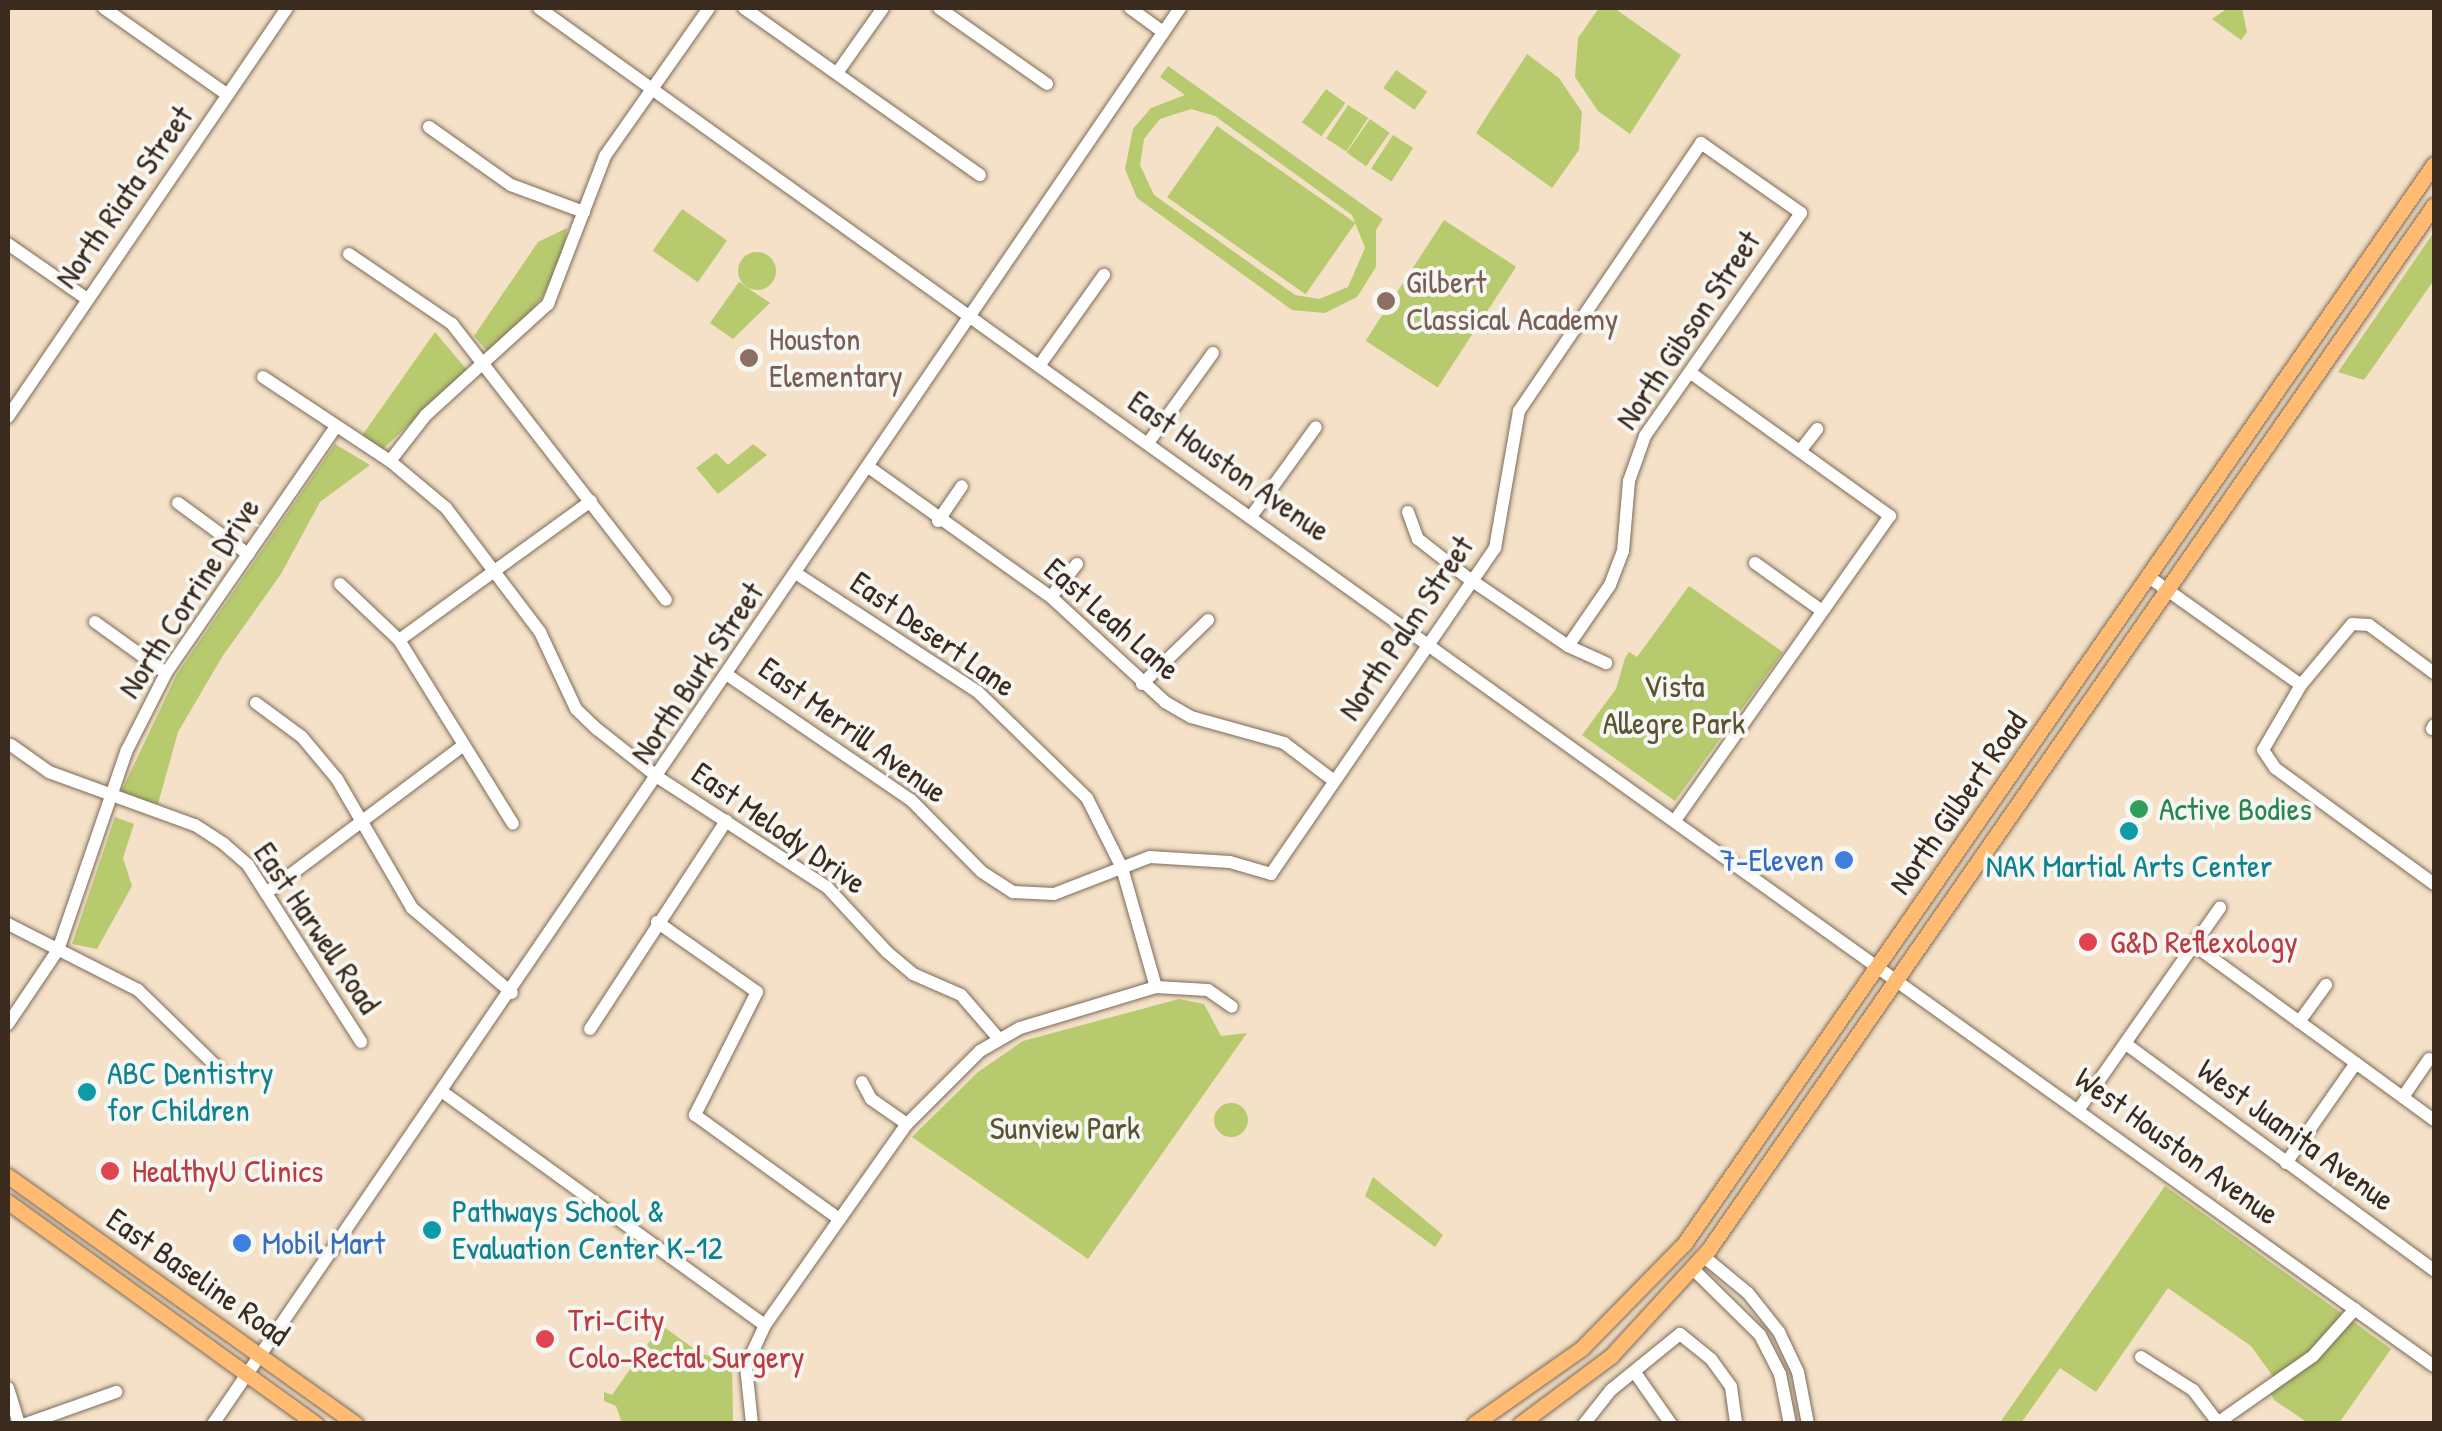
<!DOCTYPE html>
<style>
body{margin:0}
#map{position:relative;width:2442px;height:1431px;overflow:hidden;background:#f4e1c7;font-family:"Patrick Hand",sans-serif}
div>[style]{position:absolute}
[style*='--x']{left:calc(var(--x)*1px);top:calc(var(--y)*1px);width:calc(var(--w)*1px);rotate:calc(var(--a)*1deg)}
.green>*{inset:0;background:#b7ca6e;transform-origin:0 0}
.round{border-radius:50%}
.roads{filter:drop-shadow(0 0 2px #7c6a59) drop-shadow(0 0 2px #7c6a59)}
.minor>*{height:12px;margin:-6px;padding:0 6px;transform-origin:6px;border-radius:6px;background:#fff}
.major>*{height:15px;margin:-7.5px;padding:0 7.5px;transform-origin:7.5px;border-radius:7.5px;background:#febb71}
.dots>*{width:28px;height:28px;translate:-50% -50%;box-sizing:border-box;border:5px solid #f6f6f2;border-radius:50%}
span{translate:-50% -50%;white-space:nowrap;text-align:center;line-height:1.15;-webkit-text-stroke:8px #f6f6f2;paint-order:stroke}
.street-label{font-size:32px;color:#3b2a1e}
.education-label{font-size:32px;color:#785e54}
.left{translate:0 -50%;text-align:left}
.park-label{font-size:32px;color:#5a5232}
.leisure-label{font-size:32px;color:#27864d}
.shop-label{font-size:32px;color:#366cbe}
.right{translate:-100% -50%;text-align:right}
.culture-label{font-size:32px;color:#0d838f}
.health-label{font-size:32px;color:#be3a42}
.frame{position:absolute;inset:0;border:10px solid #3b2a1e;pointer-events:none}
</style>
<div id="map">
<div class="green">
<i style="clip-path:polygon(1599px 8px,1614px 8px,1681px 55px,1630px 134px,1598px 111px,1575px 77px,1578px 38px)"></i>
<i style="clip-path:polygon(2228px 8px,2242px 8px,2247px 32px,2241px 40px,2212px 19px)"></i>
<i style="clip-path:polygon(1527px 54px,1559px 78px,1582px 112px,1579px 150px,1552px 188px,1476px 133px)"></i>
<i style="clip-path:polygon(evenodd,1168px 66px,1383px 219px,1376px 230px,1376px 267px,1357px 297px,1325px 313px,1292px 310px,1137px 198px,1125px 169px,1133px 129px,1151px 108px,1185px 95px,1160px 77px,1168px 66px,1191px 109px,1215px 116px,1352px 215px,1365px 248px,1348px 287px,1319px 299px,1295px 295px,1154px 195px,1140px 165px,1144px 139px,1160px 119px,1191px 109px)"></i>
<i style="left:1396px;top:70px;width:38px;height:22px;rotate:35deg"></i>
<i style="left:1326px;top:89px;width:24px;height:41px;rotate:36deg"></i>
<i style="left:1348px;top:105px;width:24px;height:40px;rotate:33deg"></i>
<i style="left:1370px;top:119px;width:24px;height:41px;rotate:35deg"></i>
<i style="left:1217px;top:126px;width:169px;height:87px;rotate:35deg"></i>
<i style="left:1393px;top:135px;width:24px;height:40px;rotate:33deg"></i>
<i style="left:682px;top:209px;width:55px;height:51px;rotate:35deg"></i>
<i style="left:1444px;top:220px;width:86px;height:144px;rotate:33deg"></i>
<i style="clip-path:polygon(567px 228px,563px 256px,542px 298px,492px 356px,474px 336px,538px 242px)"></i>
<i style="clip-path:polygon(2434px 232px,2434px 280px,2364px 380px,2338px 372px)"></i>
<i class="round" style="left:738px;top:252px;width:38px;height:38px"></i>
<i style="clip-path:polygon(739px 282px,770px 303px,733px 339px,710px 323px)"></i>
<i style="clip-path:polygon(435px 332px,467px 370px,383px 449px,361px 437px)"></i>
<i style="clip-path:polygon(335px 444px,370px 465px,320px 502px,281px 574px,222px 657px,178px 732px,158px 804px,120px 794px,177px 674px)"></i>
<i style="clip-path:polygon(753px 444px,767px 455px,718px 494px,696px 468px,716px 453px,728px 465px)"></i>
<i style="clip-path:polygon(1689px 586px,1783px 652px,1675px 801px,1582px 735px,1616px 689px,1625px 658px,1629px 652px,1637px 657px)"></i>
<i style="clip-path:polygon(115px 817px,134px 824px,123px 858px,132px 886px,97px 949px,72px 944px)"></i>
<i style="clip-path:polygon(1179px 999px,1204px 1004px,1221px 1036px,1247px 1033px,1088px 1259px,912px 1137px,978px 1072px,1023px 1041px)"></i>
<i class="round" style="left:1214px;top:1103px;width:34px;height:34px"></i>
<i style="clip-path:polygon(1373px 1177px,1443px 1235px,1435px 1247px,1365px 1196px)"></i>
<i style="clip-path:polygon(2165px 1186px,2391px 1349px,2339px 1423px,2308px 1423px,2274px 1400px,2269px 1390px,2277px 1382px,2251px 1346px,2168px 1288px,2096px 1392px,2060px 1368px,2021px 1423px,1999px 1424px)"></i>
<i style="clip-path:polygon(661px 1325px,700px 1353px,732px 1363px,733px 1423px,622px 1423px,616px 1406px,604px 1401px,604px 1392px,612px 1395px)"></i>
</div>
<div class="roads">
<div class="minor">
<i style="--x:104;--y:8;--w:151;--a:35.1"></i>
<i style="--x:539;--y:8;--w:2331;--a:35.63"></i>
<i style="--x:744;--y:8;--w:289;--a:35.3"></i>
<i style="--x:939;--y:8;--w:132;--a:35.1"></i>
<i style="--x:1130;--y:8;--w:41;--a:36"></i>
<i style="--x:837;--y:73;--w:80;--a:-54.7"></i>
<i style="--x:429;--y:127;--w:100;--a:35.3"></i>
<i style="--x:511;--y:185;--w:78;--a:20.3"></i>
<i style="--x:8;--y:244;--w:96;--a:34.8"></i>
<i style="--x:349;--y:254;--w:125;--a:34.2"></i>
<i style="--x:452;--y:324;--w:349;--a:52.2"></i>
<i style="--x:1039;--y:366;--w:112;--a:-54.5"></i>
<i style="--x:263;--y:377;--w:152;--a:33.5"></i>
<i style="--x:390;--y:461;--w:73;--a:40"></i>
<i style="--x:446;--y:508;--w:156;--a:52.8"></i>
<i style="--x:540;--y:632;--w:85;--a:64.9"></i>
<i style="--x:576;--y:709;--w:29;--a:44"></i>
<i style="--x:597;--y:729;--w:79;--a:38.3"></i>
<i style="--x:659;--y:778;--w:200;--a:33"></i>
<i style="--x:827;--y:887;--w:88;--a:47.3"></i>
<i style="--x:887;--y:952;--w:34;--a:40"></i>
<i style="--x:913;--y:974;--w:52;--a:23.6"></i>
<i style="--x:961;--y:995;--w:58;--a:49.2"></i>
<i style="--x:8;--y:417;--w:495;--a:-55.7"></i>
<i style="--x:1148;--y:443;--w:111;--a:-54.2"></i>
<i style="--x:1800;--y:451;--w:28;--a:-52"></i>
<i style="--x:390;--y:461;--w:58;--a:-52"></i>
<i style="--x:426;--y:415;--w:165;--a:-42.3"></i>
<i style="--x:548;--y:304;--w:159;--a:-68.9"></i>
<i style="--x:605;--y:156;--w:181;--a:-54.9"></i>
<i style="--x:870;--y:468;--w:222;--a:35.5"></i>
<i style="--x:1051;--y:597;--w:155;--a:42.6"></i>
<i style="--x:1165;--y:702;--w:30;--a:30"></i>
<i style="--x:1191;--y:717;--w:97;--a:15.6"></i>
<i style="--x:1284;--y:743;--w:63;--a:37.2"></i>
<i style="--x:178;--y:503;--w:87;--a:36.1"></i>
<i style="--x:1408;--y:512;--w:29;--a:70"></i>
<i style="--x:1418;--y:539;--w:63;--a:38"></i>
<i style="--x:1468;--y:578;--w:121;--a:34.2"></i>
<i style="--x:1568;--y:646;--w:42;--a:24.1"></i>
<i style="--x:1253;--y:514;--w:107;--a:-54.1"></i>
<i style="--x:938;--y:521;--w:42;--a:-55.6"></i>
<i style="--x:1755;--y:563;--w:82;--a:35.6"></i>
<i style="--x:797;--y:574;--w:216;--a:33.1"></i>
<i style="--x:978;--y:692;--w:152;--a:44.2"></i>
<i style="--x:1087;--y:798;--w:78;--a:63.4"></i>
<i style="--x:1122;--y:868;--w:124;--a:74.1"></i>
<i style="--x:2149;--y:577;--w:186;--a:35.4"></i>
<i style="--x:340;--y:584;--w:81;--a:43.5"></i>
<i style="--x:399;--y:640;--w:216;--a:58.2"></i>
<i style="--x:1051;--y:597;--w:42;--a:-51.8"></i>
<i style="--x:95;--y:622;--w:87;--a:35.7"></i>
<i style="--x:399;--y:640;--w:237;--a:-35.9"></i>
<i style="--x:2434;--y:673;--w:81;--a:-143.6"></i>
<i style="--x:2369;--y:625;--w:17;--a:-177"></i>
<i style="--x:2352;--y:624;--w:80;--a:129.9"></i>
<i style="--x:2301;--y:685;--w:75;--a:120.3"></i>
<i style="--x:2263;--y:750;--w:22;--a:56"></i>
<i style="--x:2275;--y:768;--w:197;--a:36.1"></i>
<i style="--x:729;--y:676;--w:220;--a:34.3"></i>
<i style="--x:911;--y:800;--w:101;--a:45.4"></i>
<i style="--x:982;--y:872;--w:37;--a:33"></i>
<i style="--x:1013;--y:892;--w:41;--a:2.8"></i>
<i style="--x:1054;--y:894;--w:103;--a:-21.1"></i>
<i style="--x:1150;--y:857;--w:80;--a:3.6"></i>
<i style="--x:1230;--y:862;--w:43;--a:16.3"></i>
<i style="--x:1271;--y:874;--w:396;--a:-55.5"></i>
<i style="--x:1495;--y:548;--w:139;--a:-80.1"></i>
<i style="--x:1519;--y:411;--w:324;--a:-55.8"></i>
<i style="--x:1701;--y:143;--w:122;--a:35"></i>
<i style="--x:1801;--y:213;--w:272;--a:125"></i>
<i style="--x:1645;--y:436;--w:48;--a:109.6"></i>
<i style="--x:1629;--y:481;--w:70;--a:94.9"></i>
<i style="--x:1623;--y:551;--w:36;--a:111"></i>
<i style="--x:1610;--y:585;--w:74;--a:124.5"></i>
<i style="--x:1142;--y:684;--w:92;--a:-44.1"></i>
<i style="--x:256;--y:703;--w:57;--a:36.5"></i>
<i style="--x:302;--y:737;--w:55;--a:50.2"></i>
<i style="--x:337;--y:779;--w:149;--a:59.8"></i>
<i style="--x:412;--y:908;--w:131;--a:40.4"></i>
<i style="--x:2432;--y:729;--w:4;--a:-63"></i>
<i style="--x:11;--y:745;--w:47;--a:35.4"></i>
<i style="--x:49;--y:772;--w:155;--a:20"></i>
<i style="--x:195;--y:825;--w:35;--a:33"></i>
<i style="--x:224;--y:844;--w:32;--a:41"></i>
<i style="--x:248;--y:865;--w:210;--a:57.4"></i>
<i style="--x:1676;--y:819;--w:371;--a:-54.8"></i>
<i style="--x:1890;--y:516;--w:245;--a:-144.3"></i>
<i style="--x:266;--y:893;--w:244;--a:-36.8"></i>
<i style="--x:657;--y:922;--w:122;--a:35"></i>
<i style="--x:757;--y:992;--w:138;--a:116.8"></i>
<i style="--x:695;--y:1115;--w:178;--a:35.8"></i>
<i style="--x:8;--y:924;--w:146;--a:26.9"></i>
<i style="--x:138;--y:990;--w:113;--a:44.3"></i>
<i style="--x:2194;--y:945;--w:297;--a:36.1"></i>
<i style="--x:2299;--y:1022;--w:46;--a:-53.9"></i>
<i style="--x:8;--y:1024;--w:89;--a:-56"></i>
<i style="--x:58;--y:950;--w:212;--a:-71"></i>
<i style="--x:127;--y:750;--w:86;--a:-63.1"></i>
<i style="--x:166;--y:673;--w:298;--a:-55.4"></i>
<i style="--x:590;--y:1029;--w:249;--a:-56.8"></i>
<i style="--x:2126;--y:1044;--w:382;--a:36.3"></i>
<i style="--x:862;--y:1082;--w:19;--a:62"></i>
<i style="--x:871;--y:1099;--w:44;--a:34.8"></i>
<i style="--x:444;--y:1093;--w:396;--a:35.9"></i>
<i style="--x:2403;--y:1097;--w:46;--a:-55.6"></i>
<i style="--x:2079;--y:1109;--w:246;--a:-55"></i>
<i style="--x:2286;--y:1163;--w:122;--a:-55"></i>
<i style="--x:1703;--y:1256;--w:58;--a:39.4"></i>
<i style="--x:1748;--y:1293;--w:50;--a:51.5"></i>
<i style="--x:1779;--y:1332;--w:44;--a:64.6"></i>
<i style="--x:1798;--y:1372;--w:53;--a:79.1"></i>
<i style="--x:1693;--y:1269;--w:94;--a:44.6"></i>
<i style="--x:1760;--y:1335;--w:44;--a:62.9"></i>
<i style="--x:1780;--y:1374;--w:51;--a:78.7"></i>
<i style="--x:2141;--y:1357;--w:62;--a:32.4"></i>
<i style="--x:2193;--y:1390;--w:43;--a:52.6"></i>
<i style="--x:1636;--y:1374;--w:61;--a:55"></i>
<i style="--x:8;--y:1388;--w:38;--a:73"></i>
<i style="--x:26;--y:1424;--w:96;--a:-19.6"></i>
<i style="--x:213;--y:1424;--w:1715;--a:-55.67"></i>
<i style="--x:752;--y:1424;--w:58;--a:-95.9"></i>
<i style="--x:746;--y:1366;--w:45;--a:-65.1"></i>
<i style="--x:765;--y:1325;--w:246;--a:-54.8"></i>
<i style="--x:907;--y:1124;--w:103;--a:-45"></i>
<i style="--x:980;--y:1051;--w:46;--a:-29.9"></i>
<i style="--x:1020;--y:1028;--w:142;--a:-16.8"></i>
<i style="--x:1156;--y:987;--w:52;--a:3.3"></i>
<i style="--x:1208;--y:990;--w:29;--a:35"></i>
<i style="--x:1584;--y:1424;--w:43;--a:-51.5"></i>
<i style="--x:1611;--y:1390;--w:89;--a:-39.1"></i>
<i style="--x:1680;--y:1334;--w:40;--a:39"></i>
<i style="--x:1711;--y:1359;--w:34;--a:54"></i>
<i style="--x:1731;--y:1387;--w:37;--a:82"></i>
<i style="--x:2216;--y:1424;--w:118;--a:-35"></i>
<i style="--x:2313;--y:1356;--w:63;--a:-48.2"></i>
</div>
<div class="major">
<i style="--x:8;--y:1176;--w:427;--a:35.5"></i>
<i style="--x:8;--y:1202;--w:380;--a:35.8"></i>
<i style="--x:1474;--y:1424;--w:132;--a:-35.1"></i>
<i style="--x:1582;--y:1348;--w:146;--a:-45.6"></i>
<i style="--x:1684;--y:1244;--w:1315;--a:-55.22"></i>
<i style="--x:1520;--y:1424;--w:114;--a:-36.8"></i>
<i style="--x:1611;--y:1356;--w:145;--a:-47.5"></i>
<i style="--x:1709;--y:1249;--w:1271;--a:-55.22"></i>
</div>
</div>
<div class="dots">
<i style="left:1386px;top:301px;background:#8d6e63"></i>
<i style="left:749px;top:358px;background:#8d6e63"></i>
<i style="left:2139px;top:809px;background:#2e9e5b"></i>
<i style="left:2129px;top:831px;background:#0f9aa8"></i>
<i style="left:1844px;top:860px;background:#3f7fe0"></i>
<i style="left:2088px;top:942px;background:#e0444e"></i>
<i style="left:87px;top:1092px;background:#0f9aa8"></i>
<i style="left:110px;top:1171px;background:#e0444e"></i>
<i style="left:432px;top:1230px;background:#0f9aa8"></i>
<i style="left:242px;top:1243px;background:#3f7fe0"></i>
<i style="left:545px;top:1339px;background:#e0444e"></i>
</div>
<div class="street-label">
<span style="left:124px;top:197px;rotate:-55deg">North Riata Street</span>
<span style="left:1688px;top:330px;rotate:-56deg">North Gibson Street</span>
<span style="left:1229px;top:466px;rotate:35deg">East Houston Avenue</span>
<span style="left:189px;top:598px;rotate:-57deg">North Corrine Drive</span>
<span style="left:1112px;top:619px;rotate:41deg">East Leah Lane</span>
<span style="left:1406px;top:628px;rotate:-56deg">North Palm Street</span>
<span style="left:933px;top:634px;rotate:35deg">East Desert Lane</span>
<span style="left:697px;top:673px;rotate:-56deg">North Burk Street</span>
<span style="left:853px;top:730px;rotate:36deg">East Merrill Avenue</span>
<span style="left:1958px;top:803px;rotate:-55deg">North Gilbert Road</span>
<span style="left:779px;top:828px;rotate:35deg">East Melody Drive</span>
<span style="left:317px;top:928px;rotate:56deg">East Harwell Road</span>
<span style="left:2296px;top:1135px;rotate:36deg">West Juanita Avenue</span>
<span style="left:2177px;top:1146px;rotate:36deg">West Houston Avenue</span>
<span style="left:198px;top:1277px;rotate:35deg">East Baseline Road</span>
</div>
<div class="education-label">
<span class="left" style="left:1406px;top:301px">Gilbert<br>Classical Academy</span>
<span class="left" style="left:769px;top:358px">Houston<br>Elementary</span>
</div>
<div class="park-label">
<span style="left:1674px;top:705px">Vista<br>Allegre Park</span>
<span style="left:1065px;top:1128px">Sunview Park</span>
</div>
<div class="leisure-label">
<span class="left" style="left:2159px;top:809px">Active Bodies</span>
</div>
<div class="shop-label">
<span class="right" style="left:1824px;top:860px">7-Eleven</span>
<span class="left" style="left:262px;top:1243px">Mobil Mart</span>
</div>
<div class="culture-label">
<span style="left:2129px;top:866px">NAK Martial Arts Center</span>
<span class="left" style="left:107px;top:1092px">ABC Dentistry<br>for Children</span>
<span class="left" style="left:452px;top:1230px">Pathways School &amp;<br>Evaluation Center K-12</span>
</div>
<div class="health-label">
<span class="left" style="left:2110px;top:942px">G&amp;D Reflexology</span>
<span class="left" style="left:132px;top:1171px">HealthyU Clinics</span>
<span class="left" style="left:568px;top:1339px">Tri-City<br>Colo-Rectal Surgery</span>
</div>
<div class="frame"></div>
</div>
